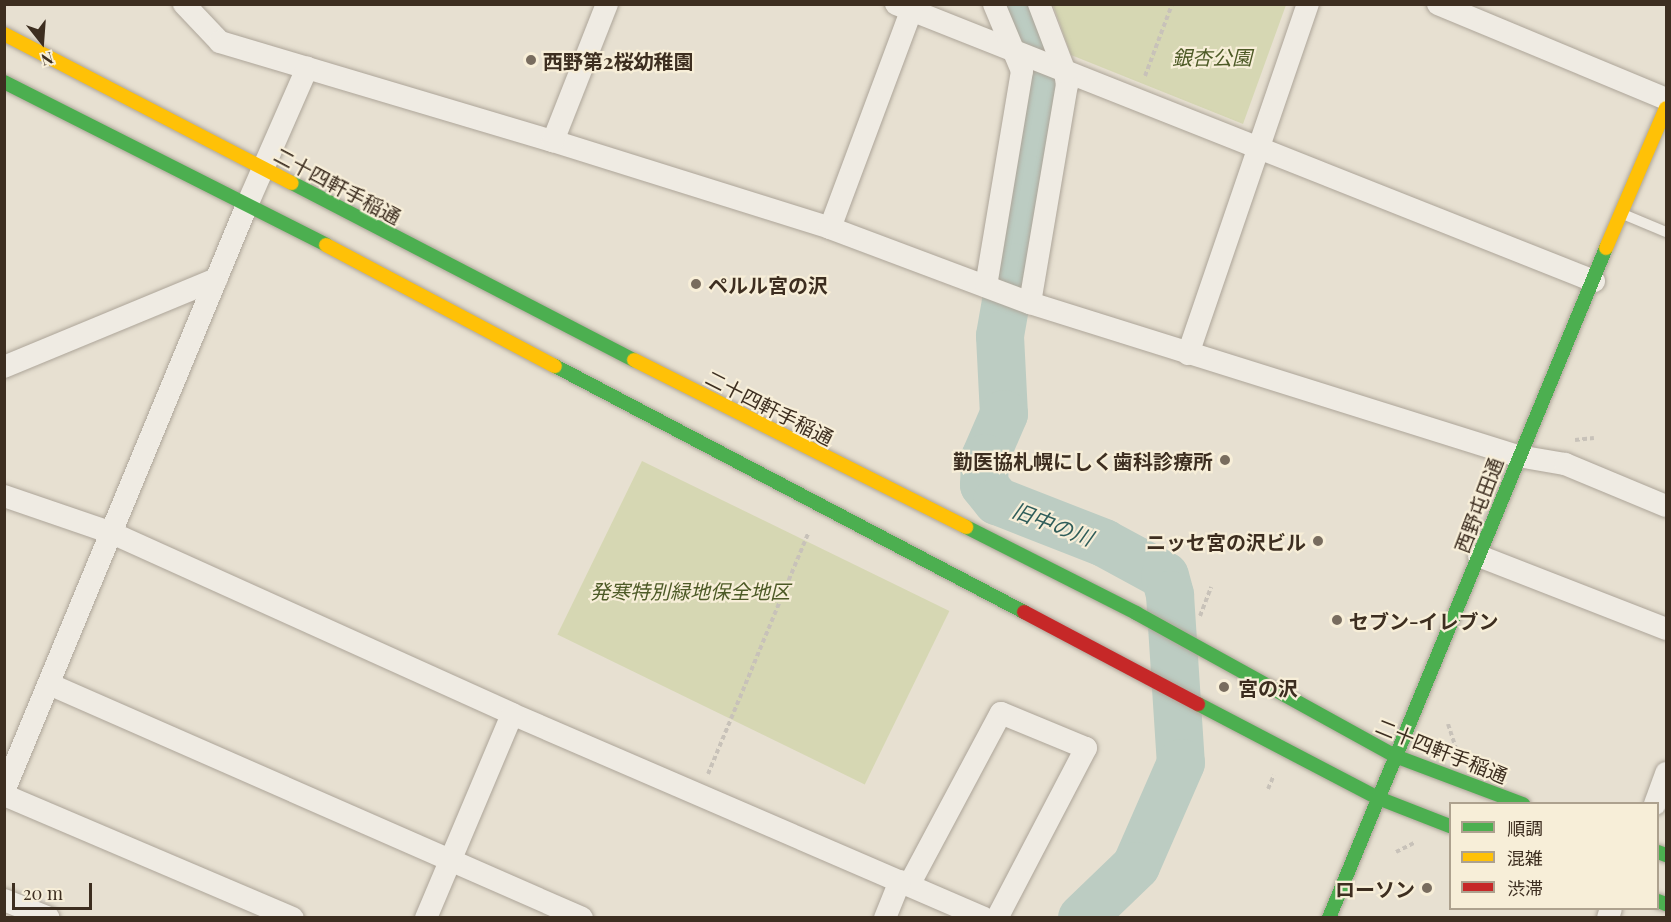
<!DOCTYPE html>
<meta charset="utf-8">
<style>
body{margin:0}
#map{position:relative;width:1671px;height:922px;overflow:hidden;background:#e7e0d1;font-family:"Playfair Display","Noto Sans JP",serif}
div>[style]{position:absolute}
[style*='--x']{left:calc(var(--x)*1px);top:calc(var(--y)*1px);width:calc(var(--w)*1px);rotate:calc(var(--a)*1deg)}
.green>*{inset:0;background:#d6d7b3;transform-origin:0 0}
.river>*{height:48px;margin:-24px;padding:0 24px;transform-origin:24px;border-radius:24px;background:#bcccc2}
.path>*{height:4px;margin-top:-2px;transform-origin:0;background:repeating-linear-gradient(90deg,#c8c2b9 0 4.5px,transparent 0 7.5px)}
.roads{filter:drop-shadow(0 0 2px #ada599) drop-shadow(0 0 2px #ada599)}
.lane>*{height:10px;margin:-5px;padding:0 5px;transform-origin:5px;border-radius:5px;background:#efebe3}
.street>*{height:22px;margin:-11px;padding:0 11px;transform-origin:11px;border-radius:11px;background:#efebe3}
.fast>*{height:14px;margin:-7px;padding:0 7px;transform-origin:7px;border-radius:7px;background:#4caf50}
.slow>*{height:14px;margin:-7px;padding:0 7px;transform-origin:7px;border-radius:7px;background:#ffc107}
.jam>*{height:14px;margin:-7px;padding:0 7px;transform-origin:7px;border-radius:7px;background:#c62828}
.dots>*{width:16px;height:16px;translate:-50% -50%;box-sizing:border-box;border:3px solid #f7eed8;border-radius:50%}
span{translate:-50% -50%;white-space:nowrap;text-align:center;line-height:1.15;-webkit-text-stroke:4.5px #f7eed8;paint-order:stroke}
.park-label{font-size:20px;color:#4d5a26;font-style:italic}
.poi-label{font-size:20px;color:#3d2e20;font-weight:700}
.left{translate:0 -50%;text-align:left}
.right{translate:-100% -50%;text-align:right}
.street-label{font-size:20px;color:#3d2e20}
.water-label{font-size:21px;color:#2f5d5a;font-style:italic}
.frame{position:absolute;inset:0;border:6px solid #3d2e20;pointer-events:none}
.legend{position:absolute;left:1449px;top:802px;width:210px;height:108px;box-sizing:border-box;background:#f7eed8;border:2px solid #ada18e;margin:0;padding:8px 10px;list-style:none;font-size:18px;color:#3d2e20}
.legend li{display:flex;align-items:center;gap:12px;height:30px}
.legend b{width:30px;border:2px solid #ada18e}
.north{position:absolute;left:12px;top:12px;width:60px;height:60px;-webkit-text-stroke:4px #f7eed8;paint-order:stroke;rotate:163deg;font-size:16px;font-weight:700;line-height:24px;text-align:center;color:#3d2e20}
.north::after{content:'';display:block;margin:auto;width:21px;height:27px;background:#3d2e20;clip-path:polygon(50% 0,100% 100%,50% 72%,0 100%)}
.scale{position:absolute;left:12px;top:883px;width:80px;height:27px;box-sizing:border-box;border:3px solid #3d2e20;border-top:0;padding-left:8px;font-size:18px;line-height:21px;white-space:nowrap;color:#3d2e20;-webkit-text-stroke:4px #f7eed8;paint-order:stroke}
</style>
<div id="map">
<div class="green">
<i style="clip-path:polygon(1053px 5px,1053px 4px,1286px 5px,1243px 124px,1071px 55px)"></i>
<i style="left:642px;top:461px;width:342px;height:193px;rotate:26deg"></i>
</div>
<div class="river">
<i style="--x:1020;--y:4;--w:39;--a:69"></i>
<i style="--x:1034;--y:40;--w:55;--a:82.7"></i>
<i style="--x:1041;--y:95;--w:84;--a:102.4"></i>
<i style="--x:1023;--y:177;--w:91;--a:97"></i>
<i style="--x:1012;--y:267;--w:70;--a:99.9"></i>
<i style="--x:1000;--y:336;--w:78;--a:87.1"></i>
<i style="--x:1004;--y:414;--w:48;--a:113.4"></i>
<i style="--x:985;--y:458;--w:27;--a:92"></i>
<i style="--x:984;--y:485;--w:21;--a:51"></i>
<i style="--x:997;--y:501;--w:115;--a:21.4"></i>
<i style="--x:1104;--y:543;--w:69;--a:28.4"></i>
<i style="--x:1165;--y:576;--w:20;--a:75"></i>
<i style="--x:1170;--y:595;--w:168;--a:86.3"></i>
<i style="--x:1181;--y:763;--w:112;--a:113.6"></i>
<i style="--x:1136;--y:866;--w:75;--a:136.1"></i>
</div>
<div class="path">
<i style="--x:1145;--y:76;--w:77;--a:-69.4"></i>
<i style="--x:1575;--y:440;--w:19;--a:-6"></i>
<i style="--x:1200;--y:616;--w:31;--a:-69"></i>
<i style="--x:1448;--y:724;--w:26;--a:72"></i>
<i style="--x:708;--y:774;--w:260;--a:-67.4"></i>
<i style="--x:1268;--y:789;--w:15;--a:-67"></i>
<i style="--x:1396;--y:852;--w:20;--a:-27"></i>
</div>
<div class="roads">
<div class="lane">
<i style="--x:1623;--y:214;--w:47;--a:22.7"></i>
</div>
<div class="street">
<i style="--x:184;--y:4;--w:52;--a:46.5"></i>
<i style="--x:220;--y:42;--w:347;--a:16.6"></i>
<i style="--x:553;--y:141;--w:290;--a:17.4"></i>
<i style="--x:830;--y:228;--w:214;--a:20.6"></i>
<i style="--x:1030;--y:303;--w:511;--a:17.41"></i>
<i style="--x:1518;--y:456;--w:48;--a:9.7"></i>
<i style="--x:1565;--y:464;--w:109;--a:22.6"></i>
<i style="--x:896;--y:4;--w:751;--a:21.65"></i>
<i style="--x:1438;--y:4;--w:247;--a:22.6"></i>
<i style="--x:553;--y:141;--w:147;--a:-68.5"></i>
<i style="--x:830;--y:228;--w:232;--a:-69.5"></i>
<i style="--x:986;--y:286;--w:218;--a:-80.5"></i>
<i style="--x:1022;--y:71;--w:73;--a:-112.7"></i>
<i style="--x:1030;--y:303;--w:221;--a:-80.4"></i>
<i style="--x:1067;--y:85;--w:13;--a:-99"></i>
<i style="--x:1065;--y:72;--w:73;--a:-110.9"></i>
<i style="--x:1188;--y:354;--w:370;--a:-71.1"></i>
<i style="--x:4;--y:367;--w:230;--a:-22.5"></i>
<i style="--x:4;--y:496;--w:114;--a:18.9"></i>
<i style="--x:112;--y:533;--w:439;--a:24.3"></i>
<i style="--x:512;--y:714;--w:514;--a:23.37"></i>
<i style="--x:1479;--y:556;--w:201;--a:21.3"></i>
<i style="--x:49;--y:684;--w:582;--a:23.7"></i>
<i style="--x:4;--y:791;--w:634;--a:-67.48"></i>
<i style="--x:247;--y:205;--w:150;--a:-66.3"></i>
<i style="--x:4;--y:795;--w:314;--a:23.1"></i>
<i style="--x:1655;--y:804;--w:33;--a:-70"></i>
<i style="--x:909;--y:885;--w:195;--a:-61.9"></i>
<i style="--x:1001;--y:713;--w:92;--a:22.4"></i>
<i style="--x:1086;--y:748;--w:192;--a:117.6"></i>
<i style="--x:4;--y:900;--w:48;--a:21.8"></i>
<i style="--x:426;--y:918;--w:221;--a:-67.1"></i>
<i style="--x:885;--y:918;--w:40;--a:-68"></i>
<i style="--x:1608;--y:918;--w:10;--a:-73"></i>
</div>
<div class="fast">
<i style="--x:4;--y:82;--w:361;--a:26.8"></i>
<i style="--x:292;--y:183;--w:385;--a:27.4"></i>
<i style="--x:555;--y:366;--w:530;--a:27.68"></i>
<i style="--x:966;--y:527;--w:191;--a:26.8"></i>
<i style="--x:1136;--y:613;--w:296;--a:28.9"></i>
<i style="--x:1395;--y:756;--w:137;--a:20.6"></i>
<i style="--x:1198;--y:704;--w:203;--a:27.6"></i>
<i style="--x:1378;--y:798;--w:77;--a:21.3"></i>
<i style="--x:1658;--y:852;--w:9;--a:21"></i>
<i style="--x:1658;--y:901;--w:9;--a:21"></i>
<i style="--x:1329;--y:918;--w:725;--a:-67.54"></i>
</div>
<div class="slow">
<i style="--x:4;--y:34;--w:324;--a:27.4"></i>
<i style="--x:326;--y:245;--w:259;--a:27.9"></i>
<i style="--x:1606;--y:248;--w:152;--a:-66.8"></i>
<i style="--x:634;--y:360;--w:372;--a:26.7"></i>
</div>
<div class="jam">
<i style="--x:1024;--y:612;--w:197;--a:27.9"></i>
</div>
</div>
<div class="dots">
<i style="left:531px;top:60px;background:#786c5e"></i>
<i style="left:696px;top:284px;background:#786c5e"></i>
<i style="left:1225px;top:460px;background:#786c5e"></i>
<i style="left:1318px;top:541px;background:#786c5e"></i>
<i style="left:1337px;top:620px;background:#786c5e"></i>
<i style="left:1224px;top:687px;background:#786c5e"></i>
<i style="left:1427px;top:888px;background:#786c5e"></i>
</div>
<div class="park-label">
<span style="left:1212px;top:56px">銀杏公園</span>
<span style="left:690px;top:590px">発寒特別緑地保全地区</span>
</div>
<div class="poi-label">
<span class="left" style="left:543px;top:60px">西野第2桜幼稚園</span>
<span class="left" style="left:708px;top:284px">ペルル宮の沢</span>
<span class="right" style="left:1213px;top:460px">勤医協札幌にしく歯科診療所</span>
<span class="right" style="left:1306px;top:541px">ニッセ宮の沢ビル</span>
<span class="left" style="left:1349px;top:620px">セブン-イレブン</span>
<span class="left" style="left:1238px;top:687px">宮の沢</span>
<span class="right" style="left:1415px;top:888px">ローソン</span>
</div>
<div class="street-label">
<span style="left:338px;top:185px;rotate:28deg">二十四軒手稲通</span>
<span style="left:770px;top:407px;rotate:27deg">二十四軒手稲通</span>
<span style="left:1478px;top:505px;rotate:-69deg">西野屯田通</span>
<span style="left:1442px;top:750px;rotate:22deg">二十四軒手稲通</span>
</div>
<div class="water-label">
<span style="left:1053px;top:523px;rotate:21deg">旧中の川</span>
</div>
<div class="frame"></div>
<ul class="legend">
<li><b style="height:8px;background:#4caf50"></b>順調</li>
<li><b style="height:8px;background:#ffc107"></b>混雑</li>
<li><b style="height:8px;background:#c62828"></b>渋滞</li>
</ul>
<div class="north">N</div>
<div class="scale">20 m</div>
</div>
